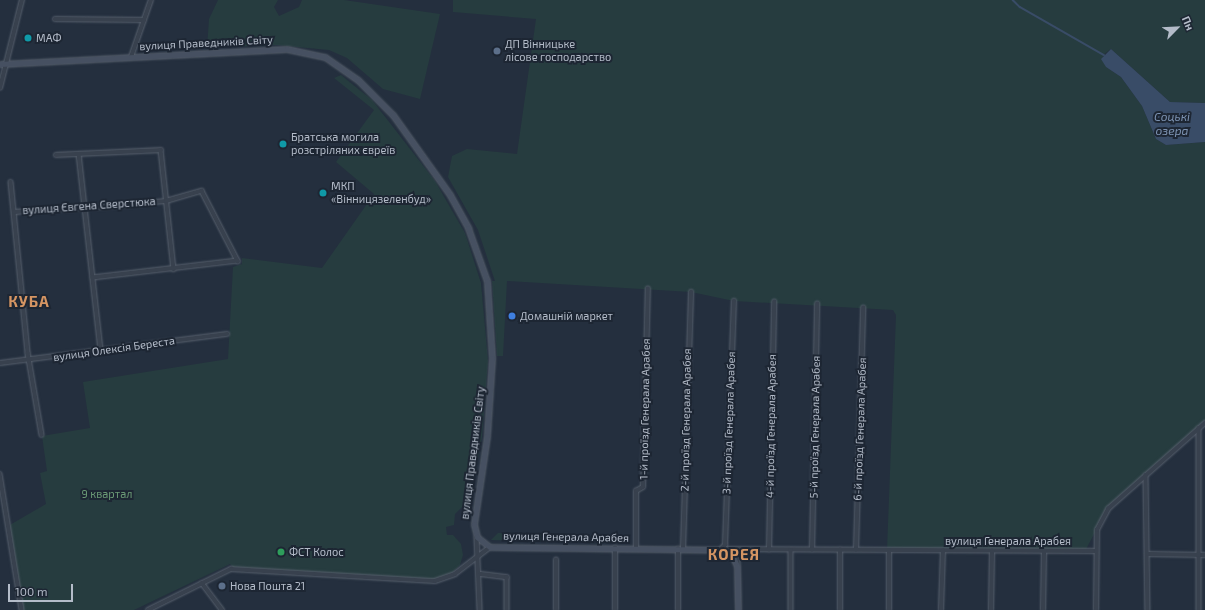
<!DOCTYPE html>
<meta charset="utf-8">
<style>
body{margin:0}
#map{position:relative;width:1205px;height:610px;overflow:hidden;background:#242f3e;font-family:"Exo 2",sans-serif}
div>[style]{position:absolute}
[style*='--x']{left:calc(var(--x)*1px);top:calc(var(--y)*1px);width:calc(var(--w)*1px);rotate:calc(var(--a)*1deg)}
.green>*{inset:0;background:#263c3f}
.water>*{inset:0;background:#394c67}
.stream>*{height:1.5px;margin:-0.75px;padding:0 0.75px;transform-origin:0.75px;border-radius:0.75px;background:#394c67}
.roads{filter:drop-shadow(0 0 1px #565f6c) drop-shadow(0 0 1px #565f6c)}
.minor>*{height:3.5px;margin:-1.75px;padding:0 1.75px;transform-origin:1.75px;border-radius:1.75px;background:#38414e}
.secondary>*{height:5px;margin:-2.5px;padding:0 2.5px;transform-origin:2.5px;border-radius:2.5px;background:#465061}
.dots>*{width:11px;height:11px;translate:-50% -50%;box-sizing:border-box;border:2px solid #1d2633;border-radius:50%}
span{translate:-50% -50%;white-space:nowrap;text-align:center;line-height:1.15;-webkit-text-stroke:4px #1d2633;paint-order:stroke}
.poi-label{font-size:11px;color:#b4bcc9}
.left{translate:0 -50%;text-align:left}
.street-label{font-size:11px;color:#b4bcc9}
.park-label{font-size:11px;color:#6b9a76}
.water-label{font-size:12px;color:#7c92b1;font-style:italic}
.district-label{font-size:15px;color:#d59563;font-weight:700;letter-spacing:1px}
.north{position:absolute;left:1157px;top:8px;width:40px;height:40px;-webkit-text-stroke:3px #1d2633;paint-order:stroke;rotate:66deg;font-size:11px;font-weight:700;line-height:16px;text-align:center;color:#b4bcc9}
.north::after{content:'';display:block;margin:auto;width:14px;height:18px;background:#b4bcc9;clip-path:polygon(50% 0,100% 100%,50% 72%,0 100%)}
.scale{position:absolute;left:8px;top:584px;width:65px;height:18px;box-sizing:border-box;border:2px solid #b4bcc9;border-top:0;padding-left:5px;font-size:12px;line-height:14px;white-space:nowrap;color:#b4bcc9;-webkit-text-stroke:3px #1d2633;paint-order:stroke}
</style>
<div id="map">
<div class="green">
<i style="clip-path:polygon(218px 0,278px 0,274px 7px,279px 16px,299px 7px,302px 0,344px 0,440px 14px,420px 99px,383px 89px,347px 58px,329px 50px,276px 45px,207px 48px,209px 19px)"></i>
<i style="clip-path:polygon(453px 0,1205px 0,1205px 103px,1170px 102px,1111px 49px,1103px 55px,1106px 67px,1121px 77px,1142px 106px,1156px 139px,1166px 145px,1205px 142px,1205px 423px,1108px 508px,1085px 551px,887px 550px,896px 315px,893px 310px,734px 301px,691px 292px,507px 281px,503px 356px,497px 356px,492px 281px,495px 281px,478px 230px,448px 177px,452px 156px,467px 149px,517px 154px,536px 19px,453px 12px)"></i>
<i style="clip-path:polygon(341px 75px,372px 100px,435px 181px,465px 233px,481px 283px,488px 361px,482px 437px,471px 498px,455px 514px,454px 525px,446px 527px,447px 535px,453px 535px,461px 544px,463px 555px,460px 565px,448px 577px,440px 580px,234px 569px,230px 564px,134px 610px,22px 610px,8px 526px,46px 504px,40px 473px,47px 471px,42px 436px,90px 428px,83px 382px,228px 359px,233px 267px,242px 264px,242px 258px,322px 268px,374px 194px,336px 162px,374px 110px,334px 78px)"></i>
<i style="clip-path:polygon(498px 533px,556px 534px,556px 542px,491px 540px)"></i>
</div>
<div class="water">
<i style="clip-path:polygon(1111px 49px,1170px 102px,1205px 103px,1205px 142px,1166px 145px,1156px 139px,1142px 106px,1121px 77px,1106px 67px,1101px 59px)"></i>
</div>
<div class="stream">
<i style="--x:1013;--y:0;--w:10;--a:45"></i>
<i style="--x:1020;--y:7;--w:97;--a:29.7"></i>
</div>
<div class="roads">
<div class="minor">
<i style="--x:55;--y:19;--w:89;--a:0.6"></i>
<i style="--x:131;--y:57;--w:60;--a:-70.7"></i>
<i style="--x:0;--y:88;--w:91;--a:-76"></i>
<i style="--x:79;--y:154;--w:198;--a:83.6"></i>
<i style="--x:56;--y:155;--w:105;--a:-2.7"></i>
<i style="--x:161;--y:150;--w:120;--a:83.8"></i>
<i style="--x:11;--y:182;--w:172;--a:84.3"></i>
<i style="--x:28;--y:353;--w:83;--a:80.3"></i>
<i style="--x:14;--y:212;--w:113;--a:-3.5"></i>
<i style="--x:127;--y:205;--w:39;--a:-6"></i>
<i style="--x:166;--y:201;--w:37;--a:-16"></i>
<i style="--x:202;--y:191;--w:79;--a:62.8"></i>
<i style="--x:238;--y:261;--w:146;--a:173.3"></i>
<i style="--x:0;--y:363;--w:229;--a:-7.3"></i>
<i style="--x:1199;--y:428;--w:182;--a:90"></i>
<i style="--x:0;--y:474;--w:138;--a:80.8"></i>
<i style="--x:1146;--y:475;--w:135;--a:89.2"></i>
<i style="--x:477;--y:537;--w:73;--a:87.6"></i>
<i style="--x:636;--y:548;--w:57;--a:-90"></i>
<i style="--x:636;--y:491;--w:8;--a:-30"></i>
<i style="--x:643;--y:487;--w:198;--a:-88.6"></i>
<i style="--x:683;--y:549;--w:257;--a:-88.2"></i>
<i style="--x:721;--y:549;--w:375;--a:0.3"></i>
<i style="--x:721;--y:549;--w:6;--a:-45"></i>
<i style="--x:725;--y:545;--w:244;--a:-87.9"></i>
<i style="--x:738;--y:550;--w:16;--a:90"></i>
<i style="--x:769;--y:550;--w:248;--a:-88.8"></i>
<i style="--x:791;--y:550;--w:60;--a:90"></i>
<i style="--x:812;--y:550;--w:246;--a:-88.8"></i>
<i style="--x:856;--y:550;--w:242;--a:-88.3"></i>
<i style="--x:1148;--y:554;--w:57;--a:1"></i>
<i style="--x:481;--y:574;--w:26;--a:7"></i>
<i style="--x:507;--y:577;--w:33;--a:90"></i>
<i style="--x:202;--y:583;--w:34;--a:53"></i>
<i style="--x:148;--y:610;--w:93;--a:-26.3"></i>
<i style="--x:231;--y:569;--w:204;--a:3.4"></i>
<i style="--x:435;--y:581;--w:21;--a:-19"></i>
<i style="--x:455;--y:574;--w:44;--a:-37.6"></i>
<i style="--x:556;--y:610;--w:50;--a:-90"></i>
<i style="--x:615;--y:610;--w:62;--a:-90"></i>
<i style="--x:678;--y:610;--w:61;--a:-90"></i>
<i style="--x:840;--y:610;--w:60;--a:-90"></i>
<i style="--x:889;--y:610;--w:59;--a:-90"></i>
<i style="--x:941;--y:610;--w:59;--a:-88.1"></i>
<i style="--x:991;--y:610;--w:59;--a:-89"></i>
<i style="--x:1043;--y:610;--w:59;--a:-89"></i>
<i style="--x:1096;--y:610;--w:80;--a:-89.3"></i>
<i style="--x:1097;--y:530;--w:24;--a:-62"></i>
<i style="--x:1108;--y:509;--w:130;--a:-41.6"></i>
</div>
<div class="secondary">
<i style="--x:0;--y:64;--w:287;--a:-3"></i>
<i style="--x:287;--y:49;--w:39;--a:12"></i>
<i style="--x:325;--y:57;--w:40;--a:34.9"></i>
<i style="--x:358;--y:80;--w:49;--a:45"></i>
<i style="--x:393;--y:115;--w:98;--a:54.5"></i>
<i style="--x:450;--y:195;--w:38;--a:61"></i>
<i style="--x:468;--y:228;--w:56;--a:70.3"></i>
<i style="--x:487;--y:281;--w:77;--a:86.3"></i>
<i style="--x:492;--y:358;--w:78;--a:93.7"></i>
<i style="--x:487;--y:436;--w:89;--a:98.4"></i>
<i style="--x:474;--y:524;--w:13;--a:77"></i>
<i style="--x:477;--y:537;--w:16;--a:38"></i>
<i style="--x:490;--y:547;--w:231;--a:0.7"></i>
<i style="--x:721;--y:550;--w:14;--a:30"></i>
<i style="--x:733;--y:557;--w:10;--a:66"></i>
<i style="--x:737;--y:566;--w:44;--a:88.7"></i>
</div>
</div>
<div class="dots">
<i style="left:28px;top:38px;background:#0f9aa8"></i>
<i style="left:497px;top:51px;background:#5c6f8a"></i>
<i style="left:283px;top:144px;background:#0f9aa8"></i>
<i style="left:323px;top:193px;background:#0f9aa8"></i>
<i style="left:512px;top:316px;background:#3f7fe0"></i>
<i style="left:281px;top:552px;background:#2e9e5b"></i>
<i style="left:222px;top:586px;background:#5c6f8a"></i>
</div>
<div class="poi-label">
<span class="left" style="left:36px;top:38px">МАФ</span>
<span class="left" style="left:505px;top:51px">ДП Вінницьке<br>лісове господарство</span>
<span class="left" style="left:291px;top:144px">Братська могила<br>розстріляних євреїв</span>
<span class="left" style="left:331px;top:193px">МКП<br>«Вінницязеленбуд»</span>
<span class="left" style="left:520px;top:316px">Домашній маркет</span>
<span class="left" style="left:289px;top:552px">ФСТ Колос</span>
<span class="left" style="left:230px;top:586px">Нова Пошта 21</span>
</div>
<div class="street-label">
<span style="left:206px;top:43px;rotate:-3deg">вулиця Праведників Світу</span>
<span style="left:89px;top:206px;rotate:-4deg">вулиця Євгена Сверстюка</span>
<span style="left:114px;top:349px;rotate:-8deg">вулиця Олексія Береста</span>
<span style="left:645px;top:409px;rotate:-89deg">1-й проїзд Генерала Арабея</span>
<span style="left:686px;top:420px;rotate:-89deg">2-й проїзд Генерала Арабея</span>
<span style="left:729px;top:423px;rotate:-88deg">3-й проїзд Генерала Арабея</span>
<span style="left:771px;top:426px;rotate:-89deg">4-й проїзд Генерала Арабея</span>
<span style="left:815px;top:427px;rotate:-89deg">5-й проїзд Генерала Арабея</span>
<span style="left:860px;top:429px;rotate:-88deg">6-й проїзд Генерала Арабея</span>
<span style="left:473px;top:453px;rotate:-83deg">вулиця Праведників Світу</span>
<span style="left:566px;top:537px;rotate:1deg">вулиця Генерала Арабея</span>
<span style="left:1008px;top:541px">вулиця Генерала Арабея</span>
</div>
<div class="park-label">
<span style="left:107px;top:494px">9 квартал</span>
</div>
<div class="water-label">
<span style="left:1172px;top:124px">Соцькі<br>озера</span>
</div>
<div class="district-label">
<span style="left:29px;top:302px">КУБА</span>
<span style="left:734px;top:555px">КОРЕЯ</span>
</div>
<div class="north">Пн</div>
<div class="scale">100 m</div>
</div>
